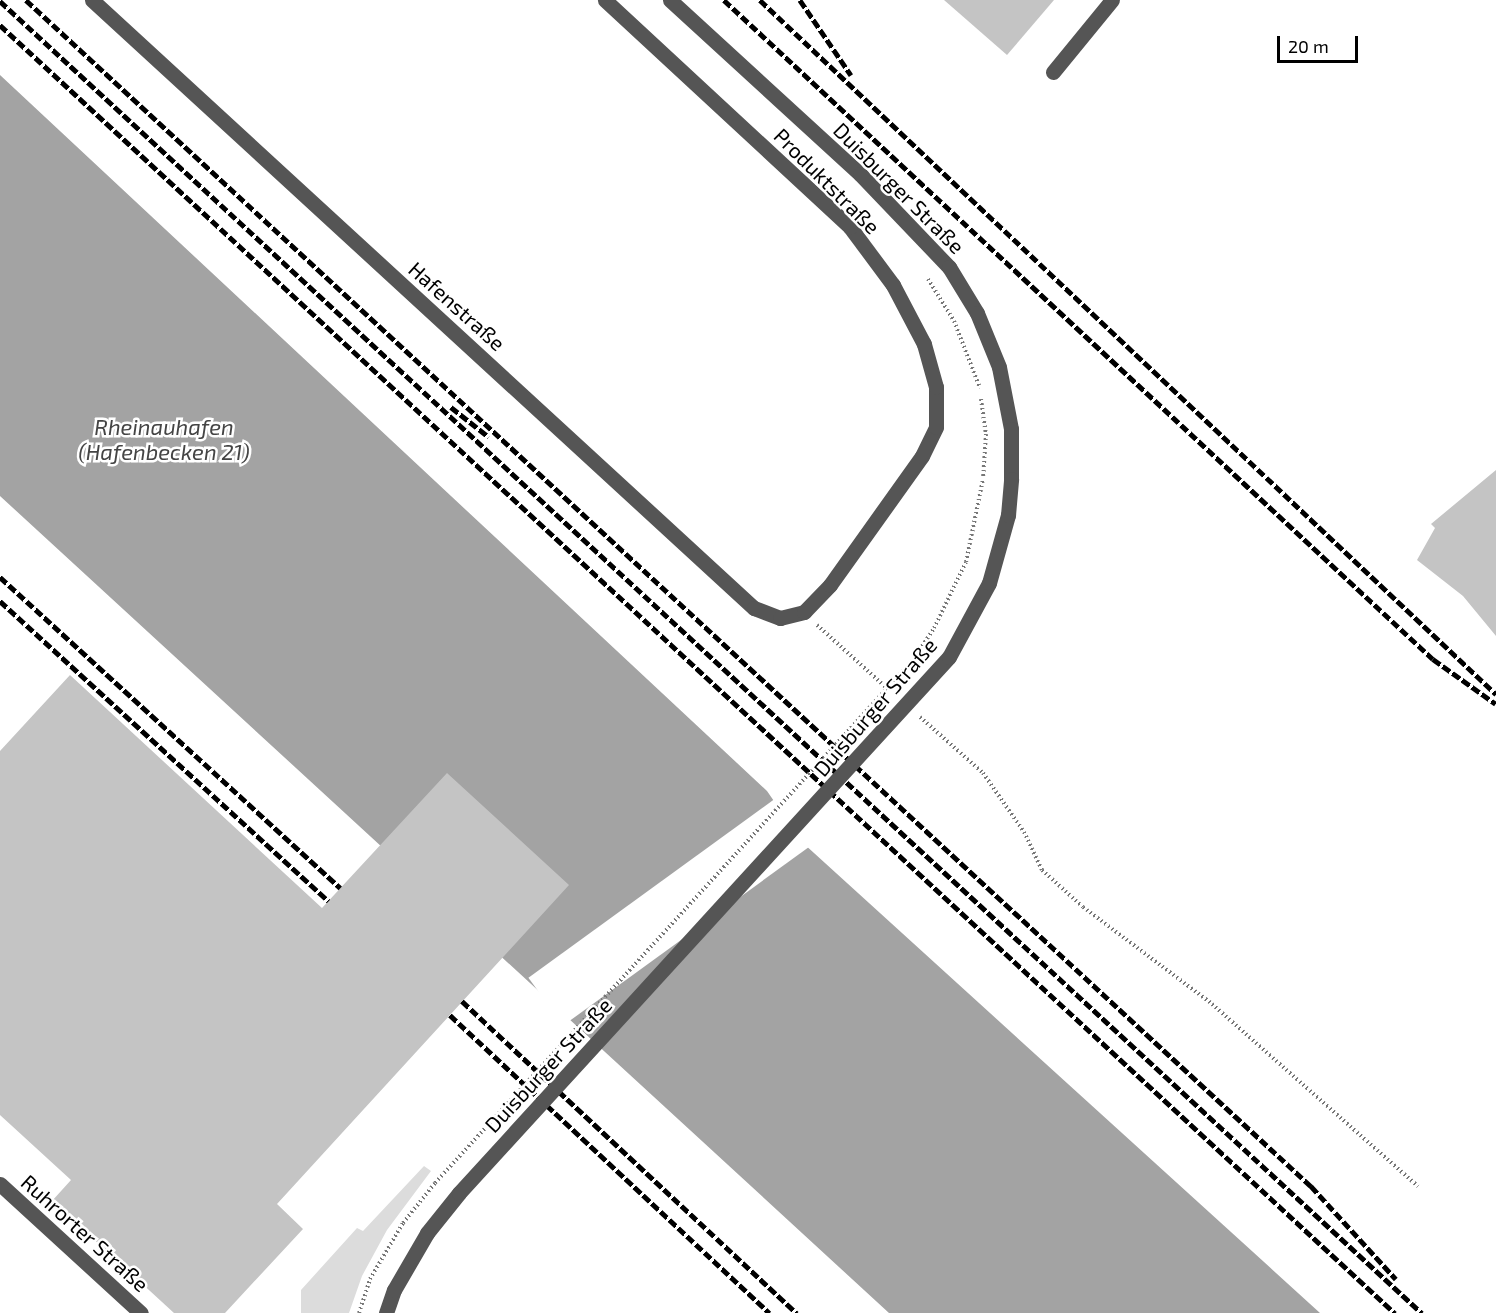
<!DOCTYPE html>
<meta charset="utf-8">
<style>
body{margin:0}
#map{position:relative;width:1496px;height:1313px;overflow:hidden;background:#fff;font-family:"Exo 2",sans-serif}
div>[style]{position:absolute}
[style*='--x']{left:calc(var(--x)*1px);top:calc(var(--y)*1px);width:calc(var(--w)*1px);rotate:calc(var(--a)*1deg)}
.green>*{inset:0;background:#dcdcdc}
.water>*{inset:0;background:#a3a3a3}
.pier>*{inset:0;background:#fff;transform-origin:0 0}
.building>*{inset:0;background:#c4c4c4}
.path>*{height:4px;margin-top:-2px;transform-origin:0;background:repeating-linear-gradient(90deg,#777 0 1.5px,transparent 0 4.5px)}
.minor>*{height:15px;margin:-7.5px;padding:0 7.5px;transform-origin:7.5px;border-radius:7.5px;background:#555}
.rail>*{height:4.5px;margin-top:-2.25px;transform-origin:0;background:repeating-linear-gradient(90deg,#000 0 9px,transparent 0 12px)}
.path-bridge>*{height:4px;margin-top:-2px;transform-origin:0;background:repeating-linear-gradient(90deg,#777 0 1.5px,transparent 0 4.5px)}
.minor-bridge>*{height:15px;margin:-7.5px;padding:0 7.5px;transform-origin:7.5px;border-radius:7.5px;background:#555}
span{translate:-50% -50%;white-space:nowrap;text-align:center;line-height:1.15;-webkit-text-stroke:5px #fff;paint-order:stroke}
.street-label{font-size:21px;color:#000}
.water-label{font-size:22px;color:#444;font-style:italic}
.scale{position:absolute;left:1277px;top:36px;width:81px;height:27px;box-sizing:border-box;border:3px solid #000;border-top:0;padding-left:8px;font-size:18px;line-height:21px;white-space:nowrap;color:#000;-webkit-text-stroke:4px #fff;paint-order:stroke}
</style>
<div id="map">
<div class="green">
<i style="clip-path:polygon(424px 1166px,431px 1171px,387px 1230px,362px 1276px,349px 1313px,301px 1313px,301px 1290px,357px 1228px,363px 1231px)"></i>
</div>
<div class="water">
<i style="clip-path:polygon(0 75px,767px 791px,803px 843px,1320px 1313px,889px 1313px,0 496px)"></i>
</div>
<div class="pier">
<i style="left:776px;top:798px;width:59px;height:306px;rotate:54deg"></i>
</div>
<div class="building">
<i style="clip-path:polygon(944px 0,1054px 0,1007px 55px)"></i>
<i style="clip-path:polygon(1496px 470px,1496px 636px,1463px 596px,1417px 560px,1435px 528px,1431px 524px)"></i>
<i style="clip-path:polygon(70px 675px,322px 908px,447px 773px,569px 885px,277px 1204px,303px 1229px,225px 1313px,174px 1313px,52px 1201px,71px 1180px,0 1115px,0 751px)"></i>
</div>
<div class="path">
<i style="--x:928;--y:279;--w:49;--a:58.2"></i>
<i style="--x:954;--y:321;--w:72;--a:68.8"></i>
<i style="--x:981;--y:399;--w:35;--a:82"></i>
<i style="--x:986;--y:434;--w:45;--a:93.8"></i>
<i style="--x:817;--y:625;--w:98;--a:42.1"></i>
<i style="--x:920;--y:717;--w:84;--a:41.6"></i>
<i style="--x:983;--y:773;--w:72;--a:55.2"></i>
<i style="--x:1024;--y:832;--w:42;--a:64.7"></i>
<i style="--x:1042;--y:870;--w:55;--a:42.1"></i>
<i style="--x:1083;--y:907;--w:161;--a:36.9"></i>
<i style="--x:1212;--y:1004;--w:275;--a:41.5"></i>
<i style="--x:359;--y:1313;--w:36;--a:-72"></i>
</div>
<div class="minor">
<i style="--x:92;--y:0;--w:899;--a:42.57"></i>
<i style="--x:754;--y:608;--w:28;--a:21"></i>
<i style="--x:780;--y:618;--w:25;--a:-14"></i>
<i style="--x:804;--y:612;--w:37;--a:-46"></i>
<i style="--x:830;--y:585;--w:158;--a:-54.5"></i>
<i style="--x:922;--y:456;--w:32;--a:-64"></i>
<i style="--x:936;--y:427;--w:40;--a:-90"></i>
<i style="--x:936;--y:387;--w:45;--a:-105.6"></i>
<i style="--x:924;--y:344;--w:67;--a:-117.7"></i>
<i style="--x:893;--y:285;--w:72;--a:-126.6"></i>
<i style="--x:850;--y:227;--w:334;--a:-137.2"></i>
<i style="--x:670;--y:0;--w:258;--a:42.5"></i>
<i style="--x:860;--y:174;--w:129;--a:46.3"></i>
<i style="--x:949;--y:267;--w:54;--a:58.7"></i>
<i style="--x:977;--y:313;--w:58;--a:67.8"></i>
<i style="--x:999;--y:367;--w:63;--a:79"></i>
<i style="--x:1011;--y:429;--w:50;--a:90"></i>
<i style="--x:1053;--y:72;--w:93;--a:-50.7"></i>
<i style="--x:0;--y:1184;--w:191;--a:42.5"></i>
<i style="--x:386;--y:1313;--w:24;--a:-71"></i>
</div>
<div class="rail">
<i style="--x:26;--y:0;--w:1749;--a:42.71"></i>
<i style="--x:1311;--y:1186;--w:126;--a:47.6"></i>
<i style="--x:724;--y:0;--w:968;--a:42.91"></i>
<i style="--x:1433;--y:659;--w:77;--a:35.5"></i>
<i style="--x:760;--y:0;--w:1012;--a:43.32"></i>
<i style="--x:800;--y:0;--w:91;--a:55.8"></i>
<i style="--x:0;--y:1;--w:1935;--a:42.7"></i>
<i style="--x:0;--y:25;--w:1899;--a:42.72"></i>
<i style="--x:451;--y:407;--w:48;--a:38.3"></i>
<i style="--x:0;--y:577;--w:461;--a:42.4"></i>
<i style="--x:0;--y:601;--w:445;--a:42.4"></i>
<i style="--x:462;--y:1001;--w:458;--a:43"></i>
<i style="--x:450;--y:1015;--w:437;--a:43"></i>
</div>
<div class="path-bridge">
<i style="--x:370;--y:1279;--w:65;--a:-59.5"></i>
<i style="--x:403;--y:1223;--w:51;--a:-51.3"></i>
<i style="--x:435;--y:1183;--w:707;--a:-47.58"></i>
<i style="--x:912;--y:661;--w:40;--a:-56"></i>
<i style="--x:934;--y:628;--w:73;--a:-64.1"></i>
<i style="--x:966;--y:562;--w:85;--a:-78.4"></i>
</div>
<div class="minor-bridge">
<i style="--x:394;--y:1290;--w:66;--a:-59.9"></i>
<i style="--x:427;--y:1233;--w:51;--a:-51.3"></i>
<i style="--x:459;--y:1193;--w:726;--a:-47.57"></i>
<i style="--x:949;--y:657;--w:84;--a:-61.6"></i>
<i style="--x:989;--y:583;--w:71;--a:-74.4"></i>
<i style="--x:1008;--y:515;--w:36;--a:-85"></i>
</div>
<div class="street-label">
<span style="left:827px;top:181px;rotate:45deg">Produktstraße</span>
<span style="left:899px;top:188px;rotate:45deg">Duisburger Straße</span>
<span style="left:457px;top:306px;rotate:42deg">Hafenstraße</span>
<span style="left:875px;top:707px;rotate:-49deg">Duisburger Straße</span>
<span style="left:548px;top:1065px;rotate:-47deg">Duisburger Straße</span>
<span style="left:85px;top:1233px;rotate:42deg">Ruhrorter Straße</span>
</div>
<div class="water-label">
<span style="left:164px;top:439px">Rheinauhafen<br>(Hafenbecken 21)</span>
</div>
<div class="scale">20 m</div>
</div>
